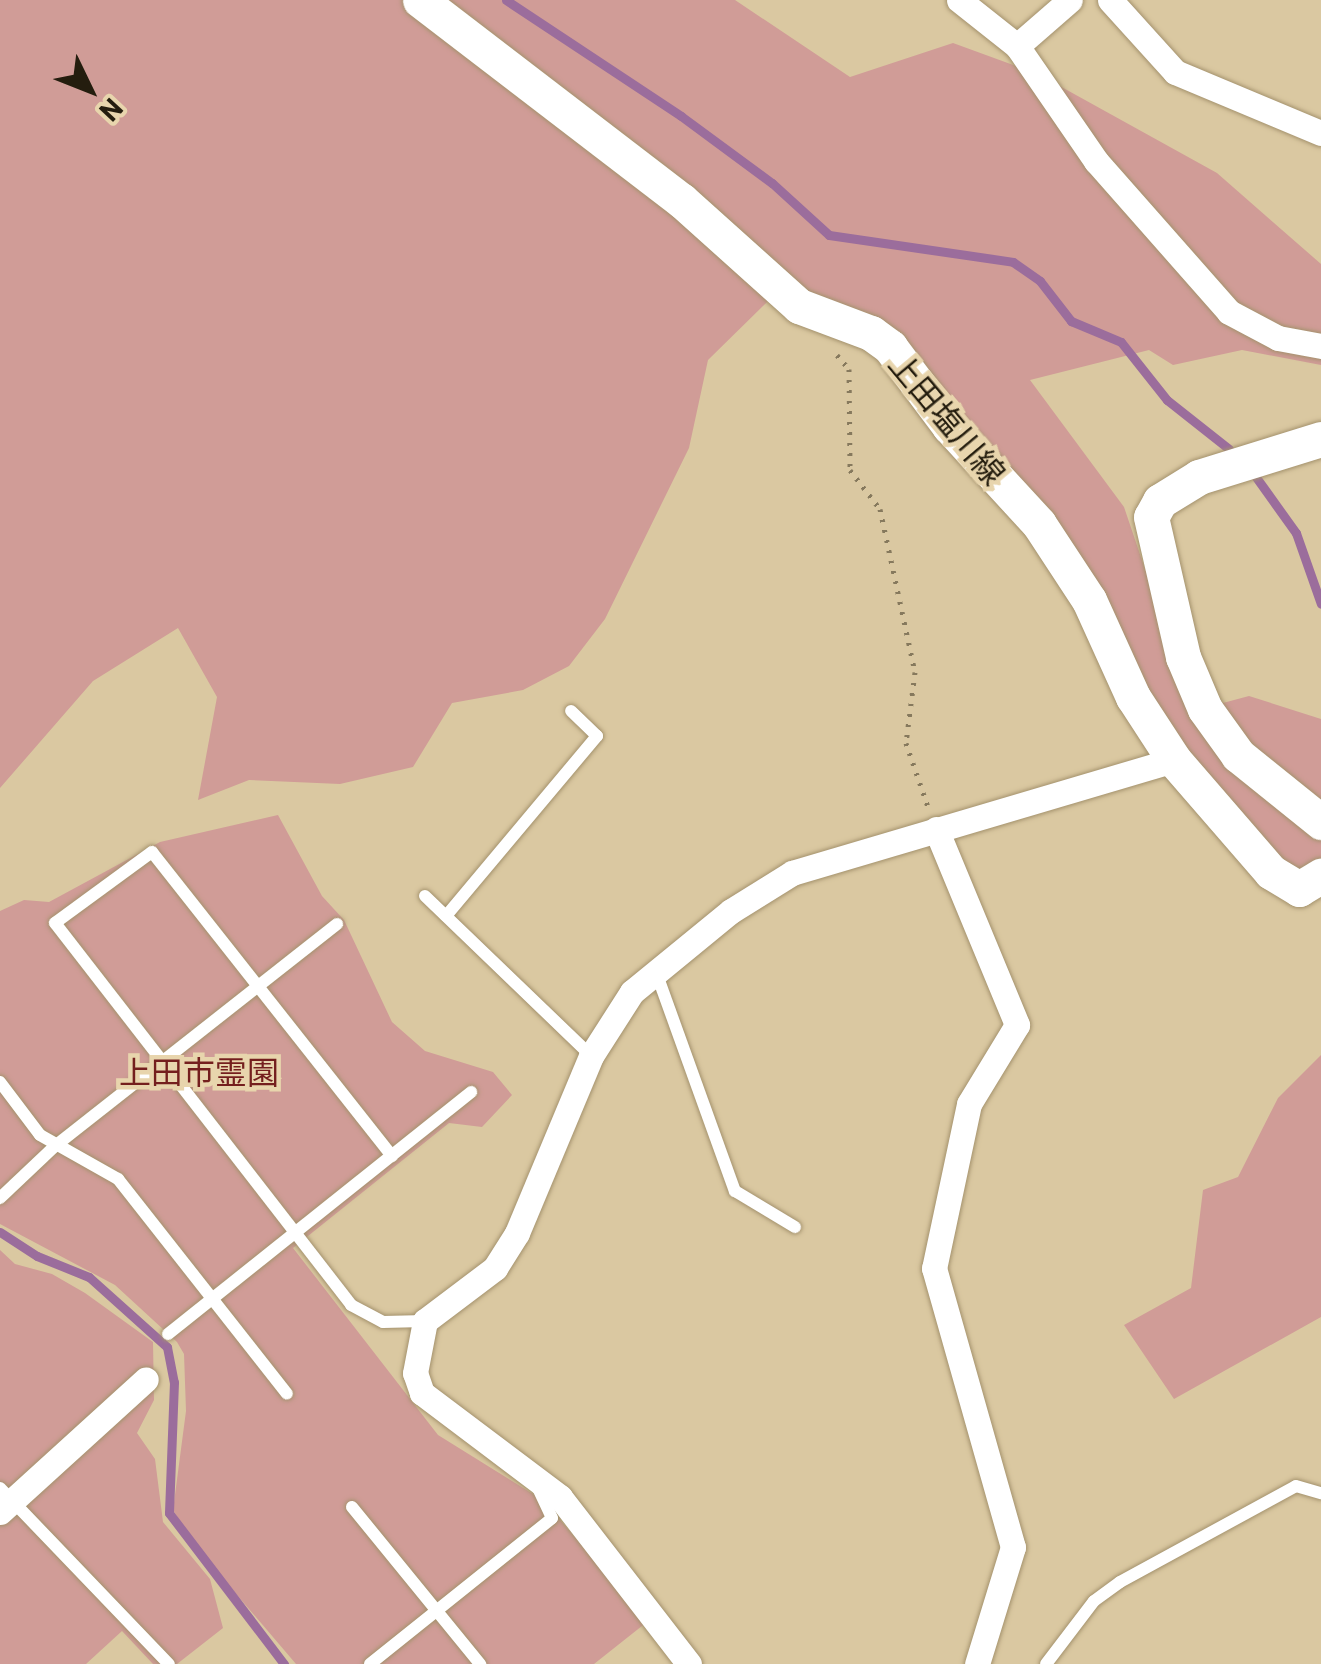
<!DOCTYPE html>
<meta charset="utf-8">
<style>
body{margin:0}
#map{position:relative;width:1321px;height:1664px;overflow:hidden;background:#dac8a1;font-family:Barlow,"Noto Sans JP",sans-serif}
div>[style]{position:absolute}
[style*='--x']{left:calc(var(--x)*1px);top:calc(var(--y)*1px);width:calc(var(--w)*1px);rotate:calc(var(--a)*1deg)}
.green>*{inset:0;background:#d09c97}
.stream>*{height:9px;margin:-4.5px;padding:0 4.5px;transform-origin:4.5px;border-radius:4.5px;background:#9b6d9c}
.path>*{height:5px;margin-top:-2.5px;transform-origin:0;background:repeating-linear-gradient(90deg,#86795d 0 2.5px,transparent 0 10.5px)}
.roads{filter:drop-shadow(0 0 2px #a4926d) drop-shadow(0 0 2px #a4926d)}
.service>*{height:12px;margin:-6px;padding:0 6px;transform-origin:6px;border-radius:6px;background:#fff}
.minor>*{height:25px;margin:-12.5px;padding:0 12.5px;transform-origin:12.5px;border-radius:12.5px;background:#fff}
.secondary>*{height:35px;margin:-17.5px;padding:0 17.5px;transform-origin:17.5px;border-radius:17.5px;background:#fff}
span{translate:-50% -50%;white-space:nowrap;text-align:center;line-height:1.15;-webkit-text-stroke:9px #e8d5ad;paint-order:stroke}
.street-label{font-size:32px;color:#241d0e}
.park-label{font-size:32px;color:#741f1e}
.north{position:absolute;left:40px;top:40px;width:100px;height:100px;-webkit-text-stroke:8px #e8d5ad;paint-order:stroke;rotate:133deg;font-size:28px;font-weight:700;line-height:40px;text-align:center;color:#241d0e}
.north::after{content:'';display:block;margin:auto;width:35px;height:45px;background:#241d0e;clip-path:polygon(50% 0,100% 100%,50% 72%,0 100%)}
</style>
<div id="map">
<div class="green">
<i style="clip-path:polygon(0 0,404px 0,678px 207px,768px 301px,708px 360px,689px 448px,605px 619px,569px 666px,523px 690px,452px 703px,413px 767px,340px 784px,249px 780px,198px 800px,217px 697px,178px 628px,93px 681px,0 788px)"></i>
<i style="clip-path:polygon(437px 0,735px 0,850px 77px,953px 43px,1038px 74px,1217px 173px,1321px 264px,1321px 365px,1242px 350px,1173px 365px,1149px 350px,1030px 380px,1124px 507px,1193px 711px,1249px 696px,1321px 719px,1321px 878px,1281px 863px,1246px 830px,954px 422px)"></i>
<i style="clip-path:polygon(278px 815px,322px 896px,344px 920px,392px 1022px,425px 1051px,493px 1072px,512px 1095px,482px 1127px,449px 1123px,293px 1248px,438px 1435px,544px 1501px,647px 1622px,594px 1664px,296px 1664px,197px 1548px,173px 1510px,186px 1411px,184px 1354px,177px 1342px,115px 1285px,0 1224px,0 911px,24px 900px,49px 902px,160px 842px)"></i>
<i style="clip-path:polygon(1321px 1055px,1321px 1317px,1174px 1399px,1124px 1325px,1191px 1288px,1203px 1190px,1238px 1177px,1278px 1098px)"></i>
<i style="clip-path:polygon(0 1250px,15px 1264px,52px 1274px,85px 1293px,153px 1342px,154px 1400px,137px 1433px,155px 1459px,163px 1522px,210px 1579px,223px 1628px,177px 1664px,153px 1664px,122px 1631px,86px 1664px,0 1664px)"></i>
</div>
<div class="stream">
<i style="--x:506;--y:0;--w:210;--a:33.5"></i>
<i style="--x:681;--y:116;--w:113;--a:36.4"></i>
<i style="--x:772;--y:183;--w:77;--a:42.4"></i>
<i style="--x:829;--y:235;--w:186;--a:8.3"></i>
<i style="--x:1013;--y:262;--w:33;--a:35"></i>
<i style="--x:1040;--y:281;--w:51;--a:52.2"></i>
<i style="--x:1071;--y:321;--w:54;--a:22.8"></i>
<i style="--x:1121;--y:342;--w:74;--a:51.6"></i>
<i style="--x:1167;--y:400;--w:79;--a:38.3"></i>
<i style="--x:1253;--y:473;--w:74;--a:54.4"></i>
<i style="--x:1296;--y:533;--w:75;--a:70.6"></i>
<i style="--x:0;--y:1232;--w:44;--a:33"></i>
<i style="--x:37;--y:1256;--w:56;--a:22"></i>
<i style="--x:89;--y:1277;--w:105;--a:41.9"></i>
<i style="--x:167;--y:1347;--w:36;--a:79"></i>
<i style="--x:174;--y:1382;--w:131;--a:92.2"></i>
<i style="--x:169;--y:1513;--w:190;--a:52.7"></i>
</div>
<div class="path">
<i style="--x:837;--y:355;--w:18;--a:49"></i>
<i style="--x:849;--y:369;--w:101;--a:89.4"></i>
<i style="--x:850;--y:470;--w:49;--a:52.4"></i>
<i style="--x:880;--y:509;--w:167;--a:77.9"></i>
<i style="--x:915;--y:672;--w:72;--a:97.2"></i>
<i style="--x:906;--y:743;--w:68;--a:71"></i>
</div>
<div class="roads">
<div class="service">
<i style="--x:425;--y:896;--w:231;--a:43.9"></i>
<i style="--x:446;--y:916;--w:235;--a:-50"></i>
<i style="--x:597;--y:736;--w:36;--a:-136"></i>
<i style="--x:656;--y:972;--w:233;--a:70.2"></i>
<i style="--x:735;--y:1191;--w:70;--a:31"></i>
<i style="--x:0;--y:1082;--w:66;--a:53"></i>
<i style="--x:40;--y:1135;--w:90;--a:29.4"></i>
<i style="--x:118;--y:1179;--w:273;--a:51.8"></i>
<i style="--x:392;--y:1156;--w:387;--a:-128.3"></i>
<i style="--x:152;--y:852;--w:120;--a:143.8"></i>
<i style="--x:55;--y:923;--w:483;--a:52.2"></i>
<i style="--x:351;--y:1305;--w:36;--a:28"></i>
<i style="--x:383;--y:1322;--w:42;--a:-1.4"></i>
<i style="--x:0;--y:1198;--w:76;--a:-43.4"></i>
<i style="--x:55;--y:1146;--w:359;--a:-38.2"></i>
<i style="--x:168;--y:1334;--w:388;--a:-38.6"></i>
<i style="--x:0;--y:1488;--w:244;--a:46.2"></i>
<i style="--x:352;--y:1507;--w:203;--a:50.8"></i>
<i style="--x:370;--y:1664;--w:233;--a:-38.7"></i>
<i style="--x:552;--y:1518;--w:33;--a:-115"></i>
<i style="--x:1046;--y:1664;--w:79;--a:-52.7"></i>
<i style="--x:1094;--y:1601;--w:32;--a:-36"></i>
<i style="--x:1120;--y:1582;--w:200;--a:-28.6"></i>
<i style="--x:1296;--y:1486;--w:26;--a:16"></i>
</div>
<div class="minor">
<i style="--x:959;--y:0;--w:74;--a:38.4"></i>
<i style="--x:1017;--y:46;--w:140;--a:55.5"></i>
<i style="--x:1096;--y:161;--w:201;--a:48.6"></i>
<i style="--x:1229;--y:312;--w:55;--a:28"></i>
<i style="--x:1278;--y:338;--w:44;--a:10.5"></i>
<i style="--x:1110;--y:0;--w:97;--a:47.9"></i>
<i style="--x:1175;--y:72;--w:158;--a:22.7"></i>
<i style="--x:1017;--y:46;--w:70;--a:-41"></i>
<i style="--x:936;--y:829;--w:212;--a:67.5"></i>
<i style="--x:1017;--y:1025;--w:92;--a:121.3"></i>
<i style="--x:969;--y:1104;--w:168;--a:102"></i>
<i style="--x:934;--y:1268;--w:290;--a:74.2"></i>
<i style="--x:1013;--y:1547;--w:122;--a:107.1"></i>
<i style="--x:0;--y:1512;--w:197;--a:-42.3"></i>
<i style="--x:689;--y:1664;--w:211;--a:-127.7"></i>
<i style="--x:560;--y:1497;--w:173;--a:-143"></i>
<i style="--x:422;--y:1393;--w:21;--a:-109"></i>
<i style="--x:415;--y:1373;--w:53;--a:-79.1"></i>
<i style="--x:425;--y:1321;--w:88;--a:-37.1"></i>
<i style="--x:495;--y:1268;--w:41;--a:-57.8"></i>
<i style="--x:517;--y:1233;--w:192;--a:-67.3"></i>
<i style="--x:591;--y:1056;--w:76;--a:-57.4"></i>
<i style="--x:632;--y:992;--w:128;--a:-39.3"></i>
<i style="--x:731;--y:911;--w:72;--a:-31.9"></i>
<i style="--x:792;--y:873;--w:398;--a:-16.5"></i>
</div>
<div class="secondary">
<i style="--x:420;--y:0;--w:329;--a:37.5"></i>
<i style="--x:681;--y:200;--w:159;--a:41.9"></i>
<i style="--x:799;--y:306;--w:77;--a:20.6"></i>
<i style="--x:871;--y:333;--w:24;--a:36"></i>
<i style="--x:890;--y:347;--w:99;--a:53.2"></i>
<i style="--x:949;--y:426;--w:133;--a:47.4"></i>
<i style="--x:1039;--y:524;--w:91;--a:56.7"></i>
<i style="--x:1089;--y:600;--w:107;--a:65.6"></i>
<i style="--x:1133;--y:697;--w:75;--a:56.9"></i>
<i style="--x:1174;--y:760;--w:148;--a:49.1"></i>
<i style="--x:1271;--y:872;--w:33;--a:31"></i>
<i style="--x:1299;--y:889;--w:26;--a:-31"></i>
<i style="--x:1321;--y:439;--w:128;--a:162.7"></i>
<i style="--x:1199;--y:477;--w:46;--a:148.4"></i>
<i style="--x:1160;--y:501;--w:18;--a:119"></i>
<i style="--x:1151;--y:517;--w:144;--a:77.1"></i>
<i style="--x:1183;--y:657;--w:56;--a:67.1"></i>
<i style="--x:1205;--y:709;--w:57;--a:54.3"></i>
<i style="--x:1238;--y:755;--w:107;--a:38.9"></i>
</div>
</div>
<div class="street-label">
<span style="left:948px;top:418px;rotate:50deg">上田塩川線</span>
</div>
<div class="park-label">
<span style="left:199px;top:1071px">上田市霊園</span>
</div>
<div class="north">N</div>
</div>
